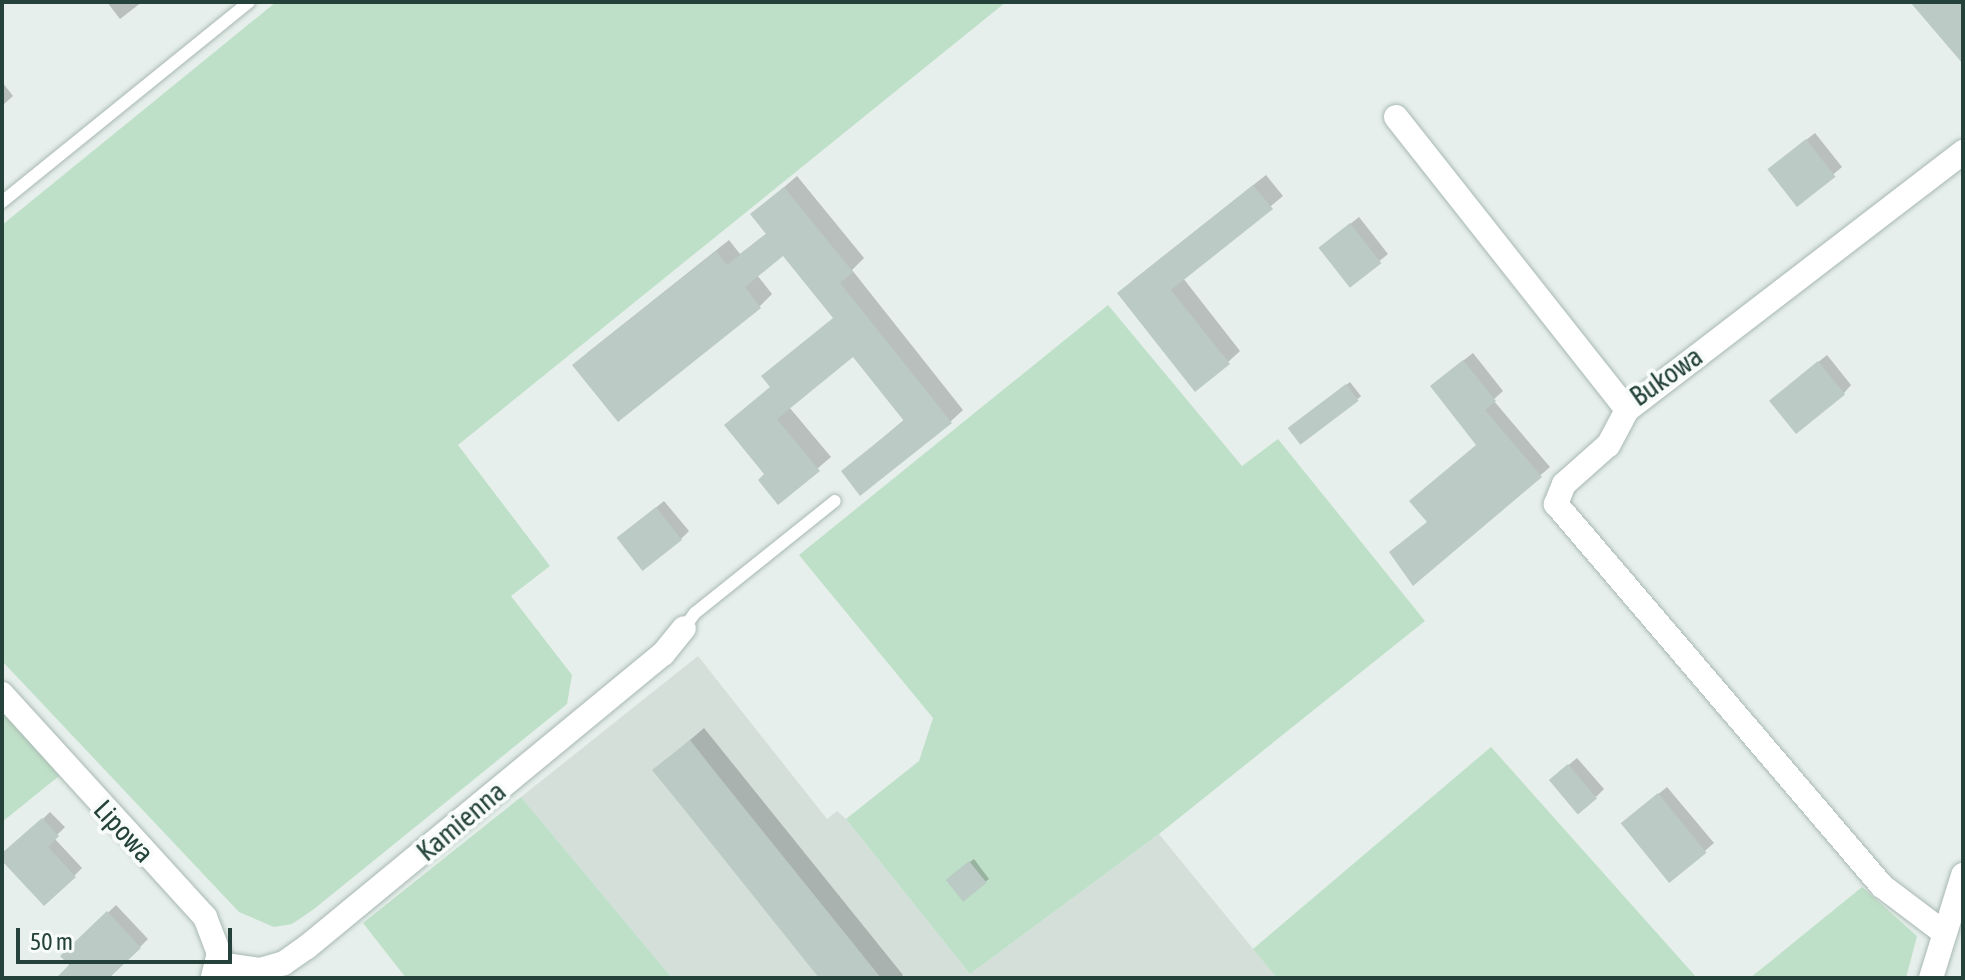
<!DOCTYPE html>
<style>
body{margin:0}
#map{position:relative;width:1965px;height:980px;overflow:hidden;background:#e6efeb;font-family:"Asap Condensed",sans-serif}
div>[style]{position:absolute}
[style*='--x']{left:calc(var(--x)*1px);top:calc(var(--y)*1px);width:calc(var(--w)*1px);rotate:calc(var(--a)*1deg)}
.built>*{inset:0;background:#d4dfda}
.green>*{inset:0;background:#bfe0c8}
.shadow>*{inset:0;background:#0003;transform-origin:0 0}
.building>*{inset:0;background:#bbcac4;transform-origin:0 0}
.roads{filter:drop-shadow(0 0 2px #a8b8b2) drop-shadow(0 0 2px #a8b8b2)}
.lane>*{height:12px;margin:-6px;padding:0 6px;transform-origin:6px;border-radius:6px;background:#fff}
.street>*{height:24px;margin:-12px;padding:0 12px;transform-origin:12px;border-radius:12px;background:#fff}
span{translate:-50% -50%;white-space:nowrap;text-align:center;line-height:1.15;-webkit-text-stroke:8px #f7fbf9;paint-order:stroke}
.street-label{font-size:28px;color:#24423a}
.frame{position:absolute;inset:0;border:4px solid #24423a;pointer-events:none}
.scale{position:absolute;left:16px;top:928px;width:216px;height:36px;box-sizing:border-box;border:4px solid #24423a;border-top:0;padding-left:10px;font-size:24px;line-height:28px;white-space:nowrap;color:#24423a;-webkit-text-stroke:6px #f7fbf9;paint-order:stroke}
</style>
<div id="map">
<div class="built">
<i style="clip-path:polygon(698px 656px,827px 819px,837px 811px,846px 819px,970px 974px,1159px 834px,1277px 978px,672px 978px,521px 797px)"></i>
</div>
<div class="green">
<i style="clip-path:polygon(276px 2px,1006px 2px,458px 445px,550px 566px,511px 596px,572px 675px,567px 704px,314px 909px,292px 924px,274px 927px,239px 912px,2px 661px,2px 225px)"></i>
<i style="clip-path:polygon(1108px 305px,1242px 466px,1278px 439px,1425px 621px,1159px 834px,970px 974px,846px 819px,919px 761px,933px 718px,799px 555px)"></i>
<i style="clip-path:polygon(2px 709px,59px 776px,2px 822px)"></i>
<i style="clip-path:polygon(1491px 747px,1697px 978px,1277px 978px,1253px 949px)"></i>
<i style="clip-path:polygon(521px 797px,672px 978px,406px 978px,363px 923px)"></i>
<i style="clip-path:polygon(1862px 887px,1917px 936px,1906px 978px,1750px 978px)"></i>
</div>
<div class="shadow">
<i style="clip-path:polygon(107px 2px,142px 2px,120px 19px)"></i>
<i style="clip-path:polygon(2px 82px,13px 96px,2px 106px)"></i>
<i style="clip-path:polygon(1815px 133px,1842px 167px,1798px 204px,1778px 162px)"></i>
<i style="clip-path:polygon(1266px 175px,1283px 196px,1183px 278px,1240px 351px,1228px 362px,1132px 281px)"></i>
<i style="clip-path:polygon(797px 176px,864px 258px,852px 270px,963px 410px,950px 422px,843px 471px,905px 419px,853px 354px,789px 407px,831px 457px,778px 502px,767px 474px,772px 386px,835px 317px,784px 254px,757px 275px,772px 294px,760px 306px,618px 419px,587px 353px,729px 240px,740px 254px,767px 233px,752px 215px)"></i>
<i style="clip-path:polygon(1359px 217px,1388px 254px,1350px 285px,1329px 241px)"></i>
<i style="clip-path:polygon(1473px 353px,1503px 391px,1493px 400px,1550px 467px,1414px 584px,1429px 521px,1478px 444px,1441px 378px)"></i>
<i style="clip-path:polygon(1827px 355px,1851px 385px,1844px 393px,1779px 394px)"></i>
<i style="left:1350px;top:382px;width:18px;height:71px;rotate:52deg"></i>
<i style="clip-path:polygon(664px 501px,689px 531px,681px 539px,627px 531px)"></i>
<i style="clip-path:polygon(704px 728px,903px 975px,900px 978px,822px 978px,655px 770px)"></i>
<i style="clip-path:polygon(1577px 758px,1604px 789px,1596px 797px,1559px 773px)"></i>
<i style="clip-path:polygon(1667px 787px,1714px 843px,1671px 880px,1632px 816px)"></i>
<i style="clip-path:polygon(50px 812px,65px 827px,54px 838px,82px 868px,74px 876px,2px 858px)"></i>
<i style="clip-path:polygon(974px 859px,989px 879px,985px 882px,951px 876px)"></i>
<i style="clip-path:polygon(116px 905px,148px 939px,109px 978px,61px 978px,72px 965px,63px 956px)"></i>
</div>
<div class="building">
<i style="clip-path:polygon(1910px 2px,1963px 2px,1963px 64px)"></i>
<i style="left:1806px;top:139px;width:48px;height:49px;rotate:52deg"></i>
<i style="clip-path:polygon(1253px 185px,1273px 209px,1171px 290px,1230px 364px,1195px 392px,1117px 293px)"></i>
<i style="clip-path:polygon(784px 187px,853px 272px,840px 283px,952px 423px,860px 496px,841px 471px,904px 421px,853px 357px,777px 419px,820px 471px,778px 505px,758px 480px,764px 474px,724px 425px,770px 387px,761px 376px,833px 318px,783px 256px,745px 287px,761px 308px,618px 422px,572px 365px,716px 251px,727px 265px,766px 234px,750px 214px)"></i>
<i style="left:1350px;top:223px;width:51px;height:40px;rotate:52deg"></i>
<i style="clip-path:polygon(1463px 360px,1496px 401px,1485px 410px,1542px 477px,1413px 586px,1389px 552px,1427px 522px,1409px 501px,1476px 445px,1430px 386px)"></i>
<i style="left:1818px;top:361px;width:43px;height:63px;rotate:51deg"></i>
<i style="left:1346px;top:384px;width:21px;height:73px;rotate:53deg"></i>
<i style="left:656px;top:507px;width:42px;height:50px;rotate:52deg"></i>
<i style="clip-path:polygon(690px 740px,716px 773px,881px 978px,819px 978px,679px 803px,652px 770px)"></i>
<i style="left:1568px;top:764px;width:45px;height:25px;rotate:50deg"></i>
<i style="left:1658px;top:793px;width:77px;height:48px;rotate:51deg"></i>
<i style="clip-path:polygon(42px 818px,59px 836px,48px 847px,76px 877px,44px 906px,2px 861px,2px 853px)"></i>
<i style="left:969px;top:861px;width:28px;height:30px;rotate:51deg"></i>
<i style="clip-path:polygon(107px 911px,141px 948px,109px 978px,56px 978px,69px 965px,60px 956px)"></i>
</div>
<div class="roads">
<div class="lane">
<i style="--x:2;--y:202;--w:318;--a:-39"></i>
<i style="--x:684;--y:628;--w:19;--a:-54"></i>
<i style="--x:695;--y:613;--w:179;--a:-38.7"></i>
</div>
<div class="street">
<i style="--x:1396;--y:117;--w:373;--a:51.7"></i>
<i style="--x:1627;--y:410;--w:424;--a:-37.5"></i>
<i style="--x:1627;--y:410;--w:40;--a:118"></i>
<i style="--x:1608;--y:445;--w:59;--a:138.4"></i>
<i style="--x:1564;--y:484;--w:22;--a:112"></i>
<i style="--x:1556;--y:504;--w:502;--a:49.52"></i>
<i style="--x:1882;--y:886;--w:76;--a:37"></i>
<i style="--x:2;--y:694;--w:302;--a:47.7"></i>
<i style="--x:205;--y:917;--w:39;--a:69"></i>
<i style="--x:219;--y:953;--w:25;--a:104"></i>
<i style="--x:218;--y:964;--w:42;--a:8.1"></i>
<i style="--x:260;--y:970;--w:25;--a:-16"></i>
<i style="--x:284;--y:963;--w:28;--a:-35"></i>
<i style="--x:307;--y:947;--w:461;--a:-39.5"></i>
<i style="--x:663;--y:654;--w:33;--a:-51"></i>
<i style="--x:1931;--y:978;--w:108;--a:-72.7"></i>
</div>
</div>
<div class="street-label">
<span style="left:1666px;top:376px;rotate:-35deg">Bukowa</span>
<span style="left:461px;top:821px;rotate:-40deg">Kamienna</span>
<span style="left:124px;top:831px;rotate:47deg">Lipowa</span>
</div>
<div class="frame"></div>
<div class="scale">50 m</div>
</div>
